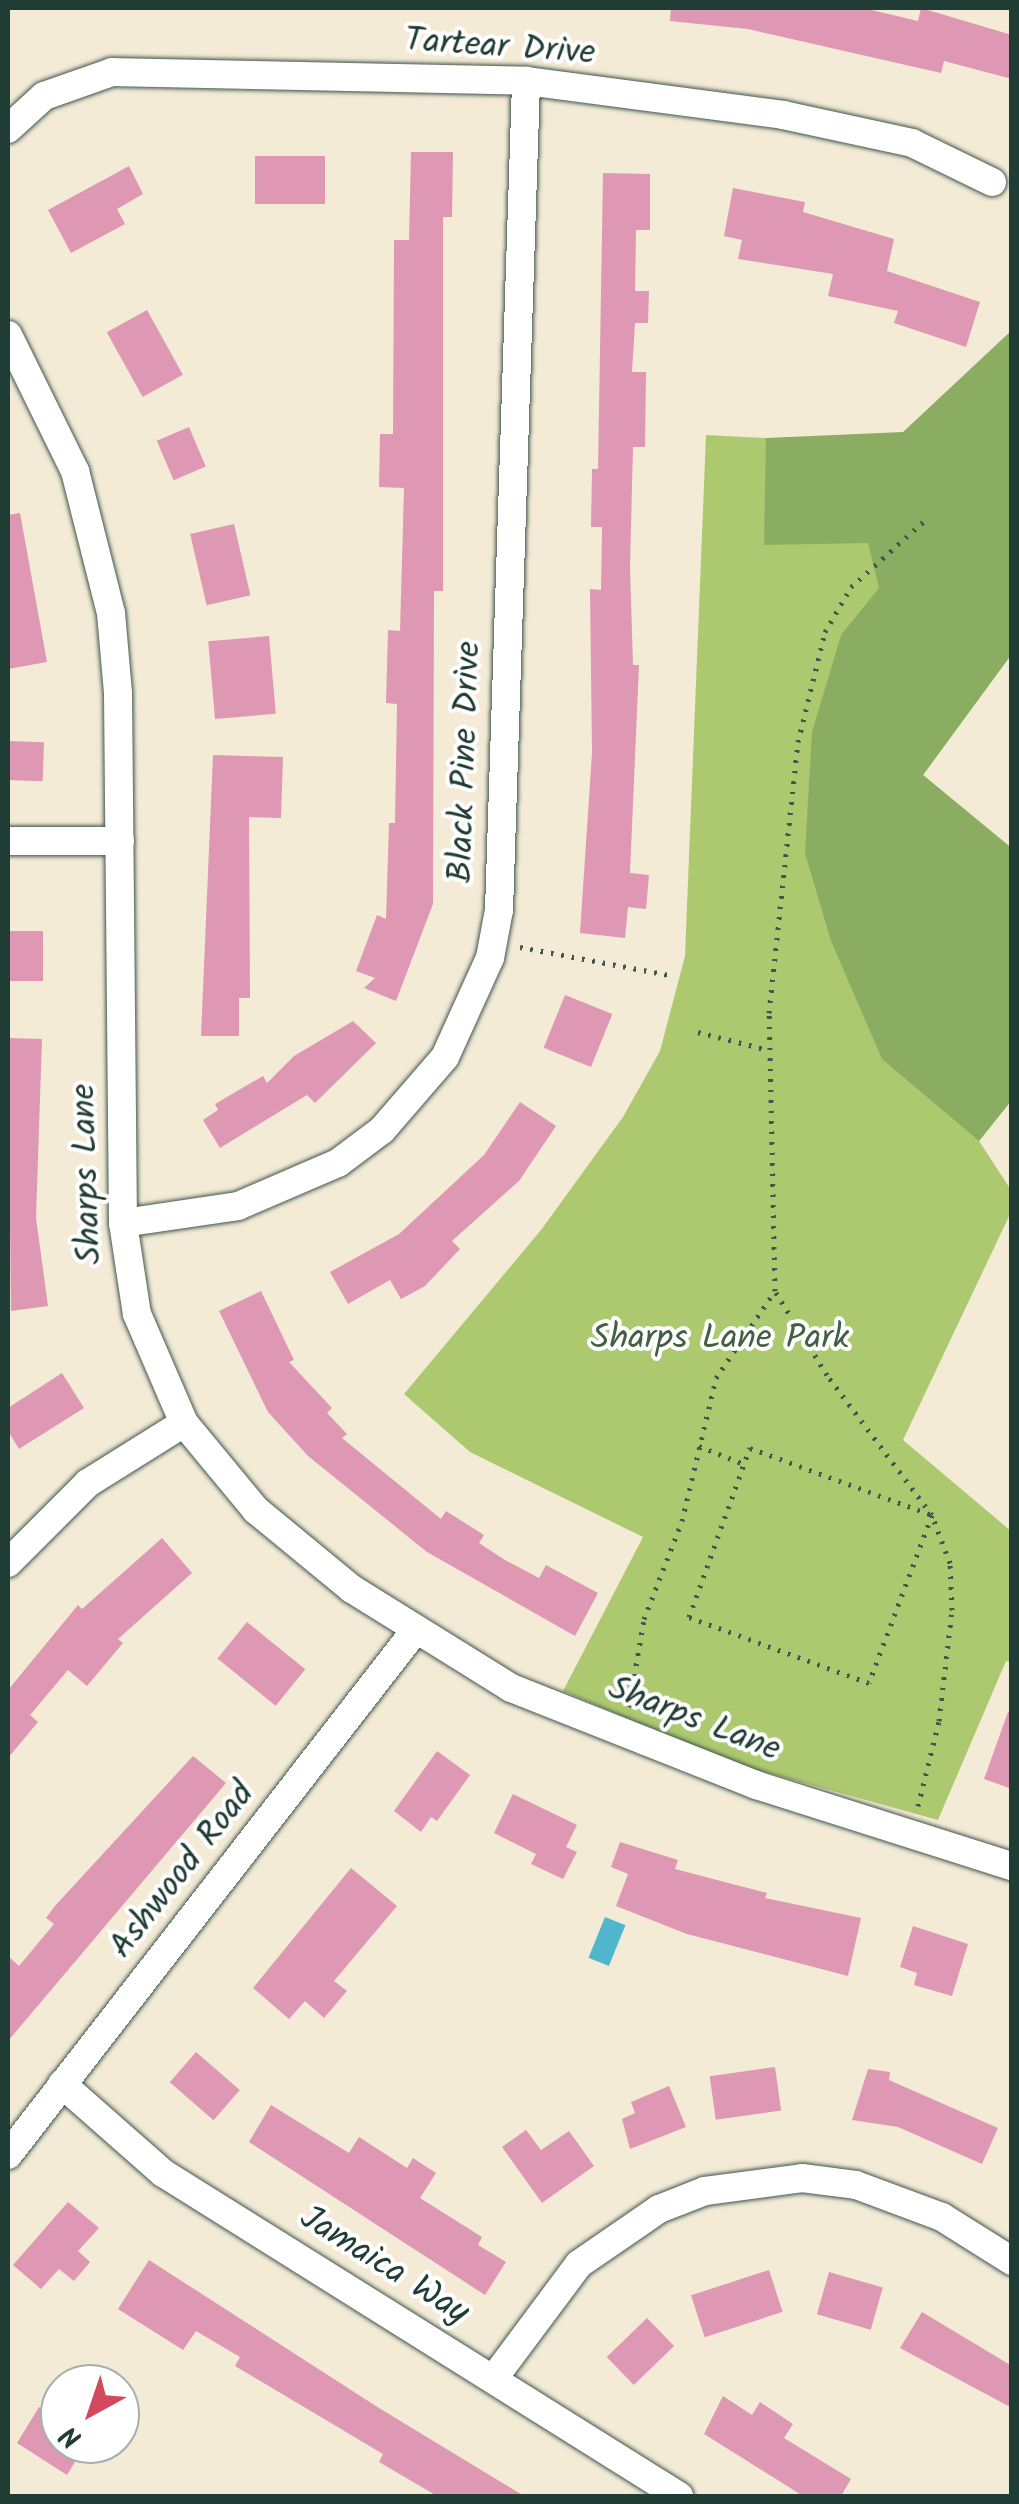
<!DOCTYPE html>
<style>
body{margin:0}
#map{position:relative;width:1019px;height:2504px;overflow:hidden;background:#f3ebd6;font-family:Kalam,sans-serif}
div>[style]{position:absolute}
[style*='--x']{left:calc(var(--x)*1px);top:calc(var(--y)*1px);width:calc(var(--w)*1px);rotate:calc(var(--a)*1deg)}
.green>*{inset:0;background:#adc970}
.forest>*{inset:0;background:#8aad62}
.water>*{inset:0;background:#50b6ce;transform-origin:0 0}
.building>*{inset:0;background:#de98b4;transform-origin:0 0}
.path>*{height:5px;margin-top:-2.5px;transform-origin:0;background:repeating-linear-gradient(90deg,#3f574c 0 2.5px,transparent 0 10.5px)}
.roads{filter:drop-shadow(0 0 2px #3f574c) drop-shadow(0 0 2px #3f574c)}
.street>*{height:28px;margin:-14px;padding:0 14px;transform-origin:14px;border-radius:14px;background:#fff}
span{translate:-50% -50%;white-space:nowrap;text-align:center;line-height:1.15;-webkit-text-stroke:8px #fff;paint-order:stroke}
.street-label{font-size:35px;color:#1f3d34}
.park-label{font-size:35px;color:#426043}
.frame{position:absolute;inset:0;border:10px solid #1f3d34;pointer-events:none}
.north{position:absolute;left:40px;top:2364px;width:100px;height:100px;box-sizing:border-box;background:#fff;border:2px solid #a5b1ae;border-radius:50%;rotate:220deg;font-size:28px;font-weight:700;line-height:40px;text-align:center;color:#1f3d34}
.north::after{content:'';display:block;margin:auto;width:35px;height:45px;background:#d1495b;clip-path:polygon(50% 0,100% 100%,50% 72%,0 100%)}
</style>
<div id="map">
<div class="green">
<i style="clip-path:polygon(706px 435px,766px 438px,1012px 530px,1011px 655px,923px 775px,1012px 848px,1011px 1101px,979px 1141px,1011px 1190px,1011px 1212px,903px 1440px,1011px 1531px,1011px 1662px,1006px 1661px,938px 1820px,736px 1764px,563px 1691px,643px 1537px,470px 1452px,404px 1394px,541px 1230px,623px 1117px,660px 1051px,685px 956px)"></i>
</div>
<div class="forest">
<i style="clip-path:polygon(1011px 331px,1011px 655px,923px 775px,1011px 848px,1011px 1101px,979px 1141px,882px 1059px,831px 941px,805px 853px,812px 732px,841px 635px,879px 588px,868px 543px,764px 545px,766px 438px,903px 432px)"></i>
</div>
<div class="water">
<i style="left:605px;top:1917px;width:22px;height:44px;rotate:22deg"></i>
</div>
<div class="building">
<i style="clip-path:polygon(671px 8px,863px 8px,918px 21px,921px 8px,1012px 35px,1012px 79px,944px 61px,941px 73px,748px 29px,670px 21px)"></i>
<i style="clip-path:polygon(411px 152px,453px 152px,452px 217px,443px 217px,443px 591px,434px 591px,433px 904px,396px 1001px,364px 988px,375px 978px,356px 971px,377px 915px,386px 919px,389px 823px,395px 823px,397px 704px,386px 703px,388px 630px,400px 631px,404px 488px,379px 487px,380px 434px,393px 434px,394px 240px,409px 240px)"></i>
<i style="left:255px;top:156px;width:70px;height:48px"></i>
<i style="clip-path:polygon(129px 166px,143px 194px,117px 209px,125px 224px,71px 253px,48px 210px)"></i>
<i style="clip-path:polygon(603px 173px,650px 174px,650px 230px,636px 230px,635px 291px,649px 291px,648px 323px,635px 323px,632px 372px,646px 372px,645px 447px,633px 447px,630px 567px,633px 665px,639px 665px,630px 873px,649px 875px,646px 909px,628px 907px,625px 938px,580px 933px,592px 753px,590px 589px,601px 590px,602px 527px,591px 527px,592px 469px,598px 469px)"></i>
<i style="clip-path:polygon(733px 188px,805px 202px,803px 212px,894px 239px,887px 271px,980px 302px,966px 347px,894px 323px,898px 311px,828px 296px,833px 274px,738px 259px,742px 240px,724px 236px)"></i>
<i style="left:147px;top:310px;width:74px;height:46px;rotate:61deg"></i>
<i style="left:189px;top:427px;width:43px;height:35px;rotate:67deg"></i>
<i style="clip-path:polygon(20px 513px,47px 662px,8px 669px,8px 515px)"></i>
<i style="left:234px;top:524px;width:73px;height:45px;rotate:77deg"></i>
<i style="left:269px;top:636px;width:78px;height:61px;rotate:85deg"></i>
<i style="left:8px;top:741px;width:36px;height:39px;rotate:2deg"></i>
<i style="clip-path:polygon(213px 755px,283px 757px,281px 818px,249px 817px,250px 998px,239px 998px,239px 1036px,201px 1036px)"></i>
<i style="left:8px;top:931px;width:35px;height:50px"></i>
<i style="left:565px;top:995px;width:51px;height:57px;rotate:22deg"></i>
<i style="clip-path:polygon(353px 1021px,376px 1043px,315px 1103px,307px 1095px,220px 1148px,203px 1120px,218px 1110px,215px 1104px,263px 1076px,267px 1083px,294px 1056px)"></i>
<i style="clip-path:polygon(8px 1038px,42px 1039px,36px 1218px,48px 1306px,11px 1311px)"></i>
<i style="clip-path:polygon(520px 1102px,556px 1126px,519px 1181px,452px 1241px,460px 1249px,425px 1286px,401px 1299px,390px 1280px,348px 1304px,330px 1272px,399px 1234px,484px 1155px)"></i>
<i style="clip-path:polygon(261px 1291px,294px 1360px,289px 1362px,332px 1408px,327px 1413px,347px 1434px,342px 1438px,441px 1519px,446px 1511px,484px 1535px,479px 1543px,505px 1560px,539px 1578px,546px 1565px,598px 1593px,575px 1636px,427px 1552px,308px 1456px,268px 1412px,219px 1311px)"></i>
<i style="clip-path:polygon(62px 1373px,84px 1408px,19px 1449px,8px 1431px,8px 1408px)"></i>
<i style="clip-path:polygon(162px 1538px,192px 1573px,118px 1639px,123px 1643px,87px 1686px,68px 1670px,30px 1715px,38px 1722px,8px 1758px,8px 1690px,78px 1605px,82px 1609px)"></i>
<i style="left:247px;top:1622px;width:75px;height:47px;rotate:39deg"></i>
<i style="clip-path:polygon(1008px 1712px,1012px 1713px,1012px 1789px,984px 1779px)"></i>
<i style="clip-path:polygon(437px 1751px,470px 1775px,437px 1821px,431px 1817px,421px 1832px,394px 1811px)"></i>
<i style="clip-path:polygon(193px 1756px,226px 1783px,8px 2041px,8px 1956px,19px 1966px,54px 1924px,46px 1918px,54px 1907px)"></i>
<i style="clip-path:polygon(513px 1794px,577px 1825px,566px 1847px,577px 1852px,563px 1879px,531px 1864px,536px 1854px,494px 1833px)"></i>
<i style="clip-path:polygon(620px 1842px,678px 1860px,675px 1869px,767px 1893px,765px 1898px,861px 1918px,848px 1976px,687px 1934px,616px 1906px,628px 1874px,611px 1867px)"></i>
<i style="clip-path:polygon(351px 1868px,397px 1906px,334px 1981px,347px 1991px,324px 2018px,305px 2001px,289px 2019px,253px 1988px)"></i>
<i style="clip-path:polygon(913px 1926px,968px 1944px,952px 1996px,914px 1985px,917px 1973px,900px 1967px)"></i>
<i style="left:196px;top:2052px;width:58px;height:40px;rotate:41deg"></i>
<i style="left:775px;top:2067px;width:44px;height:66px;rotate:82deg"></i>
<i style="clip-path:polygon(868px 2069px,890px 2072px,889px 2080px,998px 2128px,982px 2164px,898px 2127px,852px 2120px)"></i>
<i style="clip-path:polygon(669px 2086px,686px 2127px,630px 2149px,622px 2119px,635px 2113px,631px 2102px)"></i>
<i style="clip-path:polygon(271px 2105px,349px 2153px,359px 2137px,407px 2168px,413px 2158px,436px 2173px,420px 2198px,482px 2237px,478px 2245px,506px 2262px,485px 2295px,249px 2142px)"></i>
<i style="clip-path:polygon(526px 2130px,541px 2150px,569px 2131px,594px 2166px,542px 2203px,502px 2147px)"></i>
<i style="clip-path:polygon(68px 2202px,99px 2228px,78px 2251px,90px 2262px,74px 2281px,59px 2269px,41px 2289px,13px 2265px)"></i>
<i style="clip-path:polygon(149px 2260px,379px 2408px,524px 2496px,437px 2496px,379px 2462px,383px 2454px,235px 2366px,240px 2357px,196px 2331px,183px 2350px,118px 2309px)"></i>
<i style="left:769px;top:2270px;width:44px;height:82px;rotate:72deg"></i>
<i style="left:829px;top:2272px;width:56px;height:44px;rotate:16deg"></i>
<i style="clip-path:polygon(922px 2312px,1012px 2366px,1012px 2408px,900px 2348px)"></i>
<i style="left:647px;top:2318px;width:39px;height:56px;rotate:46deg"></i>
<i style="clip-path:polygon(723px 2396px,752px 2415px,760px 2402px,793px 2424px,784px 2438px,851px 2479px,841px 2496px,803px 2496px,704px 2434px)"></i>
<i style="clip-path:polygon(39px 2407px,60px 2420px,60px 2444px,86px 2444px,67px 2475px,17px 2443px)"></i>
</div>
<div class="path">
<i style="--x:520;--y:947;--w:152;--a:10.6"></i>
<i style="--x:698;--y:1032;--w:72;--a:14.4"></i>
<i style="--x:699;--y:1446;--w:48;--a:21.8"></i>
<i style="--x:750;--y:1448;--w:194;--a:20.2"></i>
<i style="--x:932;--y:1515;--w:179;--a:110.6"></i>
<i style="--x:869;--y:1683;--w:192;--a:-159.9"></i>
<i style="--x:689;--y:1617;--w:180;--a:-70.2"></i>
<i style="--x:629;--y:1707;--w:89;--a:-80.3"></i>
<i style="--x:644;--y:1619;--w:105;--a:-68.8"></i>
<i style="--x:682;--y:1521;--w:147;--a:-76.6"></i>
<i style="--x:716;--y:1378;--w:105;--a:-55.9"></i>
<i style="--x:918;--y:1806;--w:88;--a:-76.1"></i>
<i style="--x:939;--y:1721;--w:112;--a:-83.3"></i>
<i style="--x:952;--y:1610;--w:47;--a:-92.4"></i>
<i style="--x:950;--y:1563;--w:51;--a:-110.6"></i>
<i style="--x:932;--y:1515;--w:175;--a:-126.9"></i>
<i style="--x:827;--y:1375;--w:99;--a:-121.8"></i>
<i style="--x:775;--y:1291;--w:278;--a:-91.2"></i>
<i style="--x:769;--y:1013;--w:273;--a:-83.9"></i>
<i style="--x:798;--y:742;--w:113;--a:-76.2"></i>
<i style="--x:825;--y:632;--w:52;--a:-60"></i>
<i style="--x:851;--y:587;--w:98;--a:-42.1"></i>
</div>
<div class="roads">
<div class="street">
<i style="--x:8;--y:129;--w:49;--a:-42.5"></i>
<i style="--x:44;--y:96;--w:72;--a:-19.4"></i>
<i style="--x:112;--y:72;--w:414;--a:1.2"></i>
<i style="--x:526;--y:81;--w:259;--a:7.5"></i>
<i style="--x:783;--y:115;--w:132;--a:12.2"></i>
<i style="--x:912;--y:143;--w:89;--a:26"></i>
<i style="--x:8;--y:335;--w:152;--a:63.8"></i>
<i style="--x:75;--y:471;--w:146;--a:75.8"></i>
<i style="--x:111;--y:613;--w:80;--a:85"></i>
<i style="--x:118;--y:693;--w:530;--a:89.46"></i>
<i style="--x:123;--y:1223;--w:92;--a:81.3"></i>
<i style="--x:137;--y:1314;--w:119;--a:66.7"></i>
<i style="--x:184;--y:1423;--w:113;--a:50.4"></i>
<i style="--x:256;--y:1510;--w:124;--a:39.5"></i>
<i style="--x:352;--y:1589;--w:187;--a:31.9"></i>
<i style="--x:511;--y:1688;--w:264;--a:21.6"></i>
<i style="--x:756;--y:1785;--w:269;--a:17.6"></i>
<i style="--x:8;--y:841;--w:112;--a:0"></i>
<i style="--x:123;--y:1223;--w:116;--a:-8.4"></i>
<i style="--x:238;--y:1206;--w:109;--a:-23.3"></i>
<i style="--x:338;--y:1163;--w:55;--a:-36.9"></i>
<i style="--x:382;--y:1130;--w:96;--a:-49.2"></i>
<i style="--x:445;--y:1057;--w:109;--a:-65.6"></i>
<i style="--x:490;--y:958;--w:49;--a:-79.4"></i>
<i style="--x:499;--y:910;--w:829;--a:-88.13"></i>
<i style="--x:8;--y:1563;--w:113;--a:-45"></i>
<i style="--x:88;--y:1483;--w:113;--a:-32"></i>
<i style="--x:62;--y:2084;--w:135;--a:41.4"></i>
<i style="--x:163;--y:2173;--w:609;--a:32.05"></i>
<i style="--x:8;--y:2155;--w:662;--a:-52.18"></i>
<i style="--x:494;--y:2378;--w:142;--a:-53.3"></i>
<i style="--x:579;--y:2264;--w:97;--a:-34.5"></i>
<i style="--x:659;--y:2209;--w:49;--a:-21.4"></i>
<i style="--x:705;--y:2191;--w:98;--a:-7.6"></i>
<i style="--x:802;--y:2178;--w:54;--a:7.4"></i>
<i style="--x:856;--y:2185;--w:92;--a:20.4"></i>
<i style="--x:942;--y:2217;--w:83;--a:32.2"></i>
</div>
</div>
<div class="street-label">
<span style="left:500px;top:48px;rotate:4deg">Tartear Drive</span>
<span style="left:466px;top:762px;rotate:-88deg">Black Pine Drive</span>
<span style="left:88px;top:1174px;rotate:-92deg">Sharps Lane</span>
<span style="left:694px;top:1720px;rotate:21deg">Sharps Lane</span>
<span style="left:183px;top:1871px;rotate:-52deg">Ashwood Road</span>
<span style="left:384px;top:2266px;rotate:32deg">Jamaica Way</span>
</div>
<div class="park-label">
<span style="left:720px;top:1339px">Sharps Lane Park</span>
</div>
<div class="frame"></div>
<div class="north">N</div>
</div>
